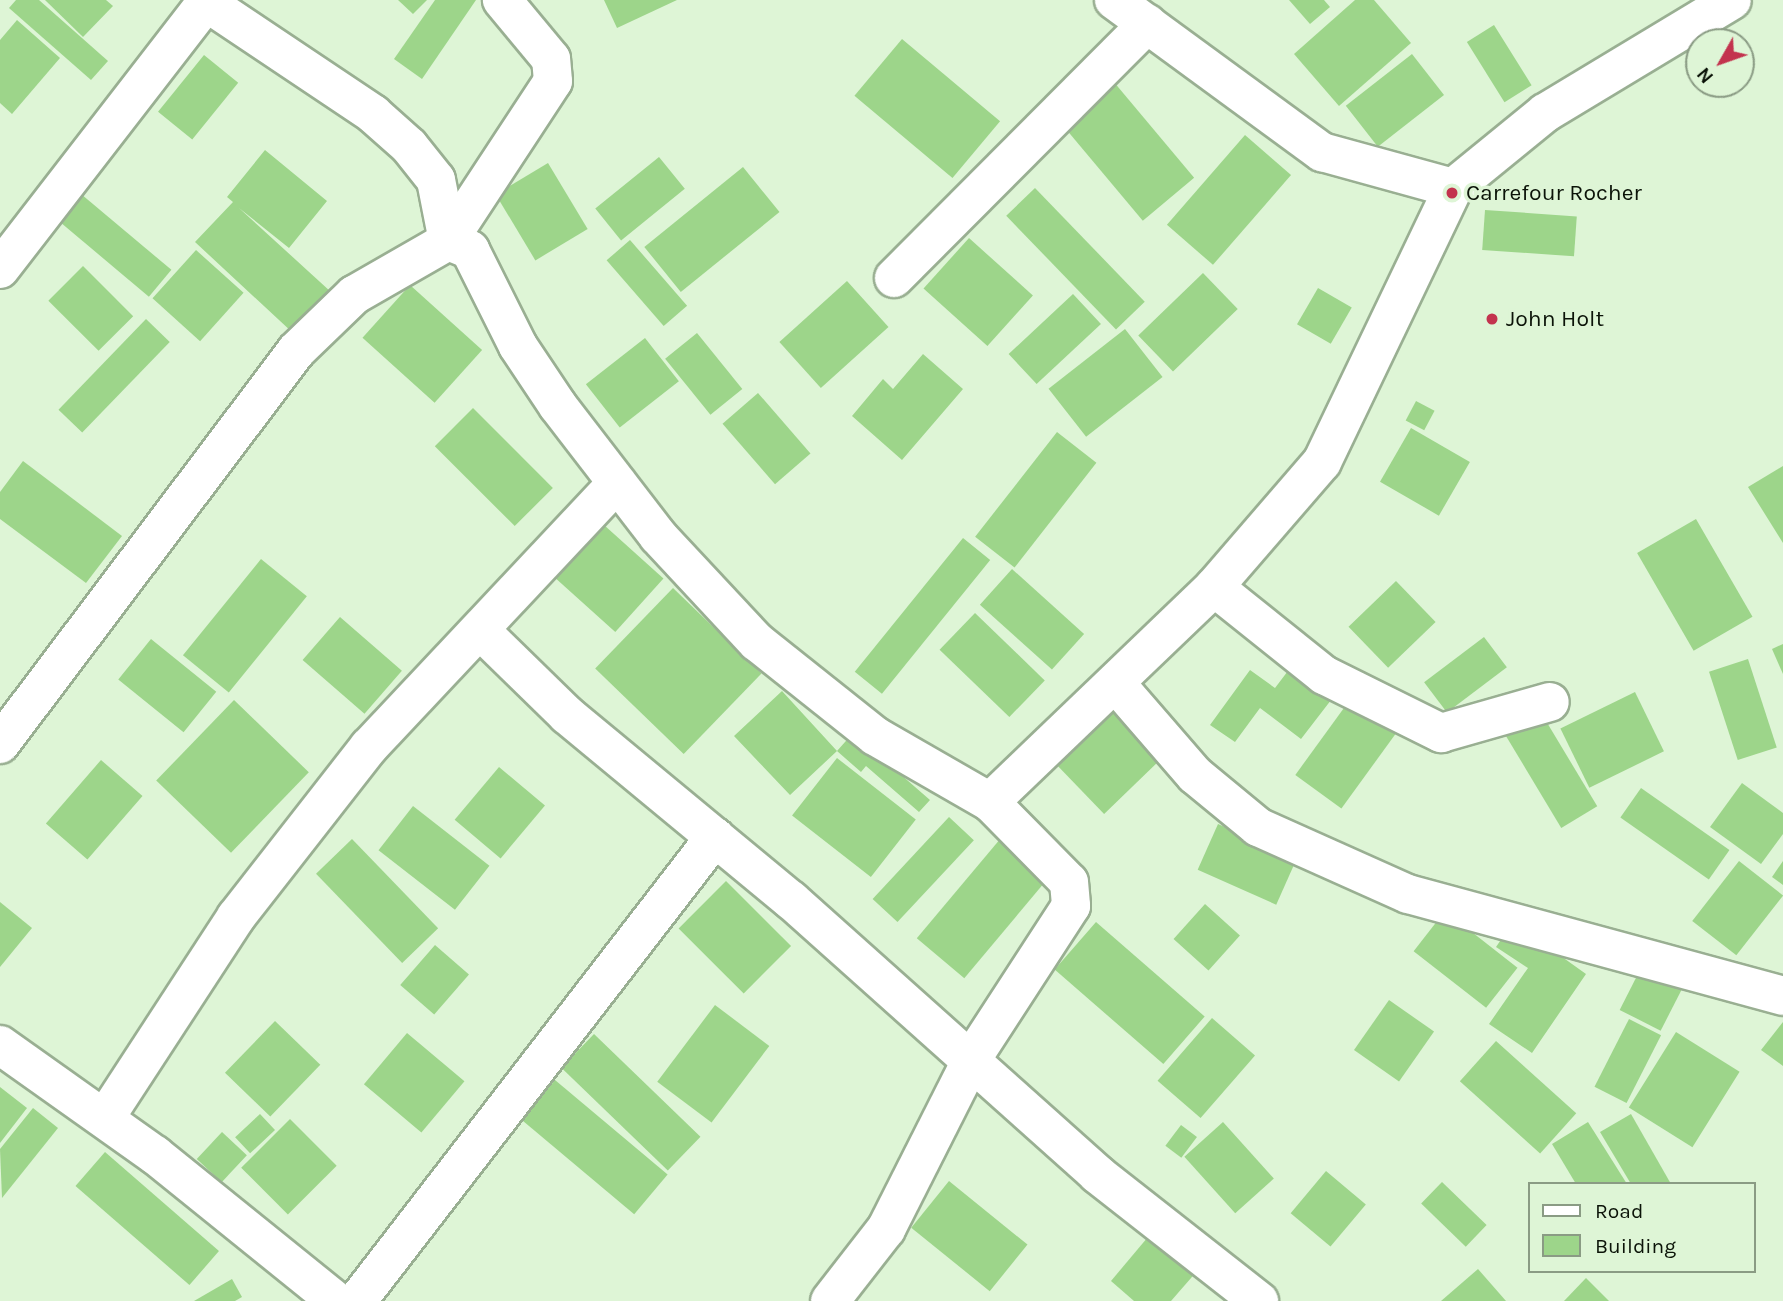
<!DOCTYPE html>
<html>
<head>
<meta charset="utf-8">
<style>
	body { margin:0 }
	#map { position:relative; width:1783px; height:1301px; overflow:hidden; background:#def5d6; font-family:Karla,sans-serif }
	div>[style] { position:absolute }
	.building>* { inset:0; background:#9dd58a; transform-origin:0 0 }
	.roads { filter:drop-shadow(2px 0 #99af92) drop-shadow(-2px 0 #99af92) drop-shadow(0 2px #99af92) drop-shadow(0 -2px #99af92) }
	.street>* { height:38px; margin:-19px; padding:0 19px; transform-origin:19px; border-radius:19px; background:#fff }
	.dots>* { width:19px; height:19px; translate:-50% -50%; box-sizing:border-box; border:4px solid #def5d6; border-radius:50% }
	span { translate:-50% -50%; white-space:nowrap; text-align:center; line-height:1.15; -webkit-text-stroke:7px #def5d6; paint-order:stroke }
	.poi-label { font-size:23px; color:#0b1308 }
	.left { translate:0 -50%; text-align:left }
	.legend { position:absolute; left:1528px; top:1182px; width:228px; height:91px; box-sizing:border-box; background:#def5d6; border:2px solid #8a9b84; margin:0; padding:9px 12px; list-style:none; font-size:21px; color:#0b1308 }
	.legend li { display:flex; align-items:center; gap:14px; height:35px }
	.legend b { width:35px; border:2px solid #8a9b84 }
	.north { position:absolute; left:1685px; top:28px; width:70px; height:70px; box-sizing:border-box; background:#def5d6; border:2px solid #8a9b84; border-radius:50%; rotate:230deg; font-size:19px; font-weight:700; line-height:28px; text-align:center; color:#0b1308 }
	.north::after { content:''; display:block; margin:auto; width:24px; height:32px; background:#c3334e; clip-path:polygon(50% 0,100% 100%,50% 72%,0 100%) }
</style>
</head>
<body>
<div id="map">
	<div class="building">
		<div style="clip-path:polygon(16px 0,39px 0,108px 61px,91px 80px,9px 8px)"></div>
		<div style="clip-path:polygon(45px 0,106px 0,113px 6px,83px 37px)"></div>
		<div style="clip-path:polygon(398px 0,427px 0,413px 14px)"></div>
		<div style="clip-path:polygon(435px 0,476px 0,422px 79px,394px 59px)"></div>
		<div style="clip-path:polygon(604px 0,677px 0,617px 28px)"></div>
		<div style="clip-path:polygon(1289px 0,1324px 0,1330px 7px,1310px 24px)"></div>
		<div style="clip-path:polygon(1355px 0,1374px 0,1411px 43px,1339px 106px,1294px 54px)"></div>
		<div style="clip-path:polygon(17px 20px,60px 58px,12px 114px,0 103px,0 40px)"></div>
		<div style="left:1494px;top:25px;width:71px;height:32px;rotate:58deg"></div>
		<div style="left:902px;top:39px;width:128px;height:74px;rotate:40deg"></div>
		<div style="left:1412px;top:54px;width:52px;height:84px;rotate:52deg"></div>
		<div style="left:204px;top:55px;width:44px;height:73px;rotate:39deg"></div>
		<div style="left:1108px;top:75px;width:134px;height:67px;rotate:50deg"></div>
		<div style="left:1245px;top:135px;width:61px;height:119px;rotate:41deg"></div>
		<div style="clip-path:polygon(265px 150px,327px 201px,289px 248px,239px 208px,331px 292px,293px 333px,195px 242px,233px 202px,227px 197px)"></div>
		<div style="left:659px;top:157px;width:41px;height:82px;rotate:51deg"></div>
		<div style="left:548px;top:163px;width:77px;height:61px;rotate:59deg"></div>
		<div style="left:743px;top:167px;width:58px;height:127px;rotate:51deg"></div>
		<div style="left:1035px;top:188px;width:158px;height:40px;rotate:46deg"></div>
		<div style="left:81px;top:194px;width:118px;height:35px;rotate:40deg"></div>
		<div style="left:1485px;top:210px;width:92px;height:40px;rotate:4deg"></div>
		<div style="left:969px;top:238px;width:86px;height:68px;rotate:42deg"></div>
		<div style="left:630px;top:240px;width:87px;height:31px;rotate:49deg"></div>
		<div style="left:196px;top:250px;width:64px;height:65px;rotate:42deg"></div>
		<div style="left:83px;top:266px;width:71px;height:49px;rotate:45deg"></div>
		<div style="left:1203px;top:273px;width:50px;height:90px;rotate:46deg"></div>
		<div style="left:847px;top:281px;width:62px;height:91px;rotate:48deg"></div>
		<div style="left:410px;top:285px;width:97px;height:71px;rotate:42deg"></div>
		<div style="left:1318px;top:288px;width:39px;height:42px;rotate:30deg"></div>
		<div style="left:1073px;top:294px;width:41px;height:88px;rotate:47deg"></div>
		<div style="left:146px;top:319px;width:33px;height:126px;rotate:44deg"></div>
		<div style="left:1125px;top:329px;width:61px;height:97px;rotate:52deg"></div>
		<div style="left:697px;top:333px;width:72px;height:41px;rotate:51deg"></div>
		<div style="left:645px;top:338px;width:55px;height:75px;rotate:52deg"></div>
		<div style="clip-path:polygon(923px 354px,963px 389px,902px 460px,852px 416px,883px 379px,893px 389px)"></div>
		<div style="left:758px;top:393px;width:80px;height:47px;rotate:49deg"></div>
		<div style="left:1416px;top:401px;width:21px;height:22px;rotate:28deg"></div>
		<div style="left:473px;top:408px;width:113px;height:54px;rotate:45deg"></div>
		<div style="left:1411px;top:428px;width:68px;height:62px;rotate:30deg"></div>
		<div style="left:1057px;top:432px;width:50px;height:133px;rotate:38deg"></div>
		<div style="clip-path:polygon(23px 461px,122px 536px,86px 583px,0 519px,0 492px)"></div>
		<div style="clip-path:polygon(1783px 466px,1783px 543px,1748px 487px)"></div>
		<div style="left:1696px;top:519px;width:113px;height:68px;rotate:60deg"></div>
		<div style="left:604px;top:525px;width:80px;height:72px;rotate:42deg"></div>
		<div style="left:963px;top:538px;width:35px;height:172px;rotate:39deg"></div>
		<div style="left:261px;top:559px;width:59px;height:124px;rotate:39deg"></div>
		<div style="left:1012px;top:569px;width:97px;height:48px;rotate:42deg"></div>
		<div style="left:1396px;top:581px;width:57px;height:66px;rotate:46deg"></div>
		<div style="left:673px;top:588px;width:123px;height:112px;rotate:44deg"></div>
		<div style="left:975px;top:613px;width:97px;height:51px;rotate:44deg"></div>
		<div style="left:340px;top:617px;width:82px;height:57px;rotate:41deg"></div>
		<div style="left:1484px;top:637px;width:38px;height:75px;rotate:53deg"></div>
		<div style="left:151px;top:639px;width:84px;height:52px;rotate:39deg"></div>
		<div style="clip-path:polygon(1783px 644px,1783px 674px,1772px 649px)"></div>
		<div style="clip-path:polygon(1297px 659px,1338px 691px,1301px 739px,1260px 708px,1235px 742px,1210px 725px,1250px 670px,1275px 688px)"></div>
		<div style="left:1748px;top:659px;width:93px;height:41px;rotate:72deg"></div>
		<div style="left:1357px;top:690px;width:57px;height:105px;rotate:36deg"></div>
		<div style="clip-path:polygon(782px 691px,837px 751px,853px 733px,930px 800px,919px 812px,866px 766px,861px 772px,837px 751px,790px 795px,734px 736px)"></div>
		<div style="left:1635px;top:692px;width:66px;height:83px;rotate:64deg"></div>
		<div style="left:234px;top:700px;width:104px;height:112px;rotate:44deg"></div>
		<div style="left:1111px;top:703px;width:75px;height:82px;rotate:46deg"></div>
		<div style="left:1537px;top:706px;width:117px;height:42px;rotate:59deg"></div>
		<div style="left:837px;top:758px;width:100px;height:73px;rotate:38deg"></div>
		<div style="left:101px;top:760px;width:55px;height:84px;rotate:41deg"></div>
		<div style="left:499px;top:767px;width:60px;height:69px;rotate:40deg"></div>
		<div style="clip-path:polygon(1742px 783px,1783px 813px,1783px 834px,1761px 864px,1710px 827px)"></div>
		<div style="left:1641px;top:788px;width:108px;height:36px;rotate:35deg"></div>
		<div style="left:413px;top:806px;width:97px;height:56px;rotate:38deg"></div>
		<div style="left:949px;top:817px;width:34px;height:112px;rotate:43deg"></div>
		<div style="left:1218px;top:824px;width:86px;height:50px;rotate:24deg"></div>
		<div style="left:1001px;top:838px;width:62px;height:131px;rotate:40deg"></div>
		<div style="left:352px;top:839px;width:124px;height:50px;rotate:46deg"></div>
		<div style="left:1739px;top:861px;width:56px;height:76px;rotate:38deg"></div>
		<div style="clip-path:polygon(1783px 861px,1783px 885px,1772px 877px)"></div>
		<div style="left:726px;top:881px;width:92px;height:67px;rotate:45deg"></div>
		<div style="clip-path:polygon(0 902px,32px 928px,0 967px)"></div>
		<div style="left:1205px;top:904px;width:47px;height:47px;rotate:42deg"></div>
		<div style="left:1445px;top:911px;width:92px;height:51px;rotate:38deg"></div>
		<div style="left:1096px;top:922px;width:144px;height:63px;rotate:41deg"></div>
		<div style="clip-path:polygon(1513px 922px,1586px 974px,1532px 1053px,1489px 1024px,1528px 968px,1496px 947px)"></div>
		<div style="left:435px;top:945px;width:45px;height:53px;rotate:41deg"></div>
		<div style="left:1641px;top:968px;width:46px;height:47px;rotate:27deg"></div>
		<div style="left:1389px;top:1000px;width:55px;height:61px;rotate:35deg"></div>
		<div style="left:715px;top:1005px;width:68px;height:96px;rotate:37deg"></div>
		<div style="left:1212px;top:1018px;width:57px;height:83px;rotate:41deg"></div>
		<div style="left:1629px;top:1019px;width:36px;height:76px;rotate:27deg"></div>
		<div style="left:275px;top:1021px;width:63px;height:72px;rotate:44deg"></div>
		<div style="clip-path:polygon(1783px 1022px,1783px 1066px,1761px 1050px)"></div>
		<div style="left:1676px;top:1032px;width:75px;height:89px;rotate:32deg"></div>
		<div style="left:407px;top:1033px;width:75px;height:67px;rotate:40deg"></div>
		<div style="left:594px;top:1034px;width:148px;height:47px;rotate:44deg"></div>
		<div style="left:1496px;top:1041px;width:108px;height:54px;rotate:42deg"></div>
		<div style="left:555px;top:1080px;width:147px;height:52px;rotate:40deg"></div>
		<div style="clip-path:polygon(0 1087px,27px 1108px,0 1143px)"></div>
		<div style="clip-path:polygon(33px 1108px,58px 1128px,2px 1198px,0 1149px)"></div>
		<div style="left:260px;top:1114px;width:22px;height:34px;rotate:47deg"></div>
		<div style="clip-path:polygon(1631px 1114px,1671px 1184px,1631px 1184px,1600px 1132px)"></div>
		<div style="left:290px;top:1119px;width:66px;height:69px;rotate:45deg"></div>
		<div style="left:1223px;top:1122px;width:76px;height:52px;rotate:48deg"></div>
		<div style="clip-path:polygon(1588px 1122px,1627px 1184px,1576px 1184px,1552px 1144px)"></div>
		<div style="left:1181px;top:1125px;width:20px;height:26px;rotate:37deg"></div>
		<div style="left:222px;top:1132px;width:34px;height:37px;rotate:43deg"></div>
		<div style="left:105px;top:1152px;width:151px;height:45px;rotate:41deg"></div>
		<div style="left:1326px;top:1171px;width:52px;height:55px;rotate:40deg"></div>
		<div style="left:949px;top:1181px;width:101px;height:60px;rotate:39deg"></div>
		<div style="left:1442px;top:1182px;width:62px;height:30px;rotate:44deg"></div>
		<div style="clip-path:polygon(1153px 1231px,1198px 1270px,1171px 1301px,1134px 1301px,1111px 1281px)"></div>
		<div style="clip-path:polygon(1478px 1269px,1506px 1301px,1441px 1301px)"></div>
		<div style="clip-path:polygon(1586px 1278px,1609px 1301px,1564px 1301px)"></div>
		<div style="clip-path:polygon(232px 1279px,242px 1297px,235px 1301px,194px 1301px)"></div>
	</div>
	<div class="roads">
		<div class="street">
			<div style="left:203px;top:0;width:205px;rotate:33.8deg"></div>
			<div style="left:373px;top:114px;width:48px;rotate:41.6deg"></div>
			<div style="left:409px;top:146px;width:43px;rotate:51.5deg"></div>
			<div style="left:436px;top:180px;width:62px;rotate:78.9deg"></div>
			<div style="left:448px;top:241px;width:24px;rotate:22deg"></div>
			<div style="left:470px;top:250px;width:107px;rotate:63.4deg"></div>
			<div style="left:518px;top:346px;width:72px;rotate:56.3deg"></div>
			<div style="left:558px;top:406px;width:164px;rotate:52.4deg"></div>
			<div style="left:658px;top:536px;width:145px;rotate:47deg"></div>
			<div style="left:757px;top:642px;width:151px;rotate:38.5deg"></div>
			<div style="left:875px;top:736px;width:133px;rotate:29.9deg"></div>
			<div style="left:990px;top:802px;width:112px;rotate:45.4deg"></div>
			<div style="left:1069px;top:882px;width:24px;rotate:85deg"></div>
			<div style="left:1071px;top:906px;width:180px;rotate:123deg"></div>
			<div style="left:973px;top:1057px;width:193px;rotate:116.8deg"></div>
			<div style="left:886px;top:1229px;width:91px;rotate:127.9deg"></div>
			<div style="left:1114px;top:0;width:258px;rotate:36.2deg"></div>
			<div style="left:1322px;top:152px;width:136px;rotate:15.4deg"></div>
			<div style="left:0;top:269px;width:337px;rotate:-52.3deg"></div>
			<div style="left:894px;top:278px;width:359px;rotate:-45.1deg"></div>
			<div style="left:1214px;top:587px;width:141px;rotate:38.7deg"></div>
			<div style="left:1324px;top:675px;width:131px;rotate:26.4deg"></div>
			<div style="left:1441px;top:733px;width:113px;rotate:-15.9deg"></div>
			<div style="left:480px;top:630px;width:122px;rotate:44.3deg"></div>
			<div style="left:567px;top:715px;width:291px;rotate:39.6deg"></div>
			<div style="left:791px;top:900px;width:411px;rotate:41.8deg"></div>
			<div style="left:1097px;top:1174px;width:206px;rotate:38.1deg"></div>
			<div style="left:1117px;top:685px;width:119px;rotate:49.1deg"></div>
			<div style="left:1195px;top:775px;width:82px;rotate:39.5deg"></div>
			<div style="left:1258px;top:827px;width:164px;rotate:24.1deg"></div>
			<div style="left:1408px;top:894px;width:389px;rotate:15.2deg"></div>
			<div style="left:0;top:744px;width:492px;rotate:-53deg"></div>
			<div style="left:296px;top:351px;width:81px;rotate:-44deg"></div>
			<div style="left:354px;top:295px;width:108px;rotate:-29.9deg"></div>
			<div style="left:448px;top:241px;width:191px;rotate:-56.7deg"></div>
			<div style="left:553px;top:81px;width:22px;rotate:-95deg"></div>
			<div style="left:551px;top:59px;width:77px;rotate:-129.7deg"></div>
			<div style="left:990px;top:802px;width:310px;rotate:-43.8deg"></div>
			<div style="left:1214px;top:587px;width:165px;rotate:-49.2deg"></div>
			<div style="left:1322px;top:462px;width:304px;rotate:-64.4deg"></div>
			<div style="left:1453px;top:188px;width:119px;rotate:-39.2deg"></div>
			<div style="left:1545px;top:113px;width:218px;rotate:-31.1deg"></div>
			<div style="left:0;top:1045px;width:190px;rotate:35.4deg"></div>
			<div style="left:155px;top:1155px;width:233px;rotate:38.9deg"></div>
			<div style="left:105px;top:1118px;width:240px;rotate:-56.9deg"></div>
			<div style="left:236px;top:917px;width:216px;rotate:-52deg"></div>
			<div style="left:369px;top:747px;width:362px;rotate:-46.8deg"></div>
			<div style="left:357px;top:1301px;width:586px;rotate:-52.35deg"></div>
		</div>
	</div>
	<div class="dots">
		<div style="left:1452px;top:193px;background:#c3334e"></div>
		<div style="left:1492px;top:319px;background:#c3334e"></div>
	</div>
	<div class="poi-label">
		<span class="left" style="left:1466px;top:193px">Carrefour Rocher</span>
		<span class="left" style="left:1506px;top:319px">John Holt</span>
	</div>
	<ul class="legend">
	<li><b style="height:9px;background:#fff"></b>Road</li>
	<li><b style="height:19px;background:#9dd58a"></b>Building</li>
	</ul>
	<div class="north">N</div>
</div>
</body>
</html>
